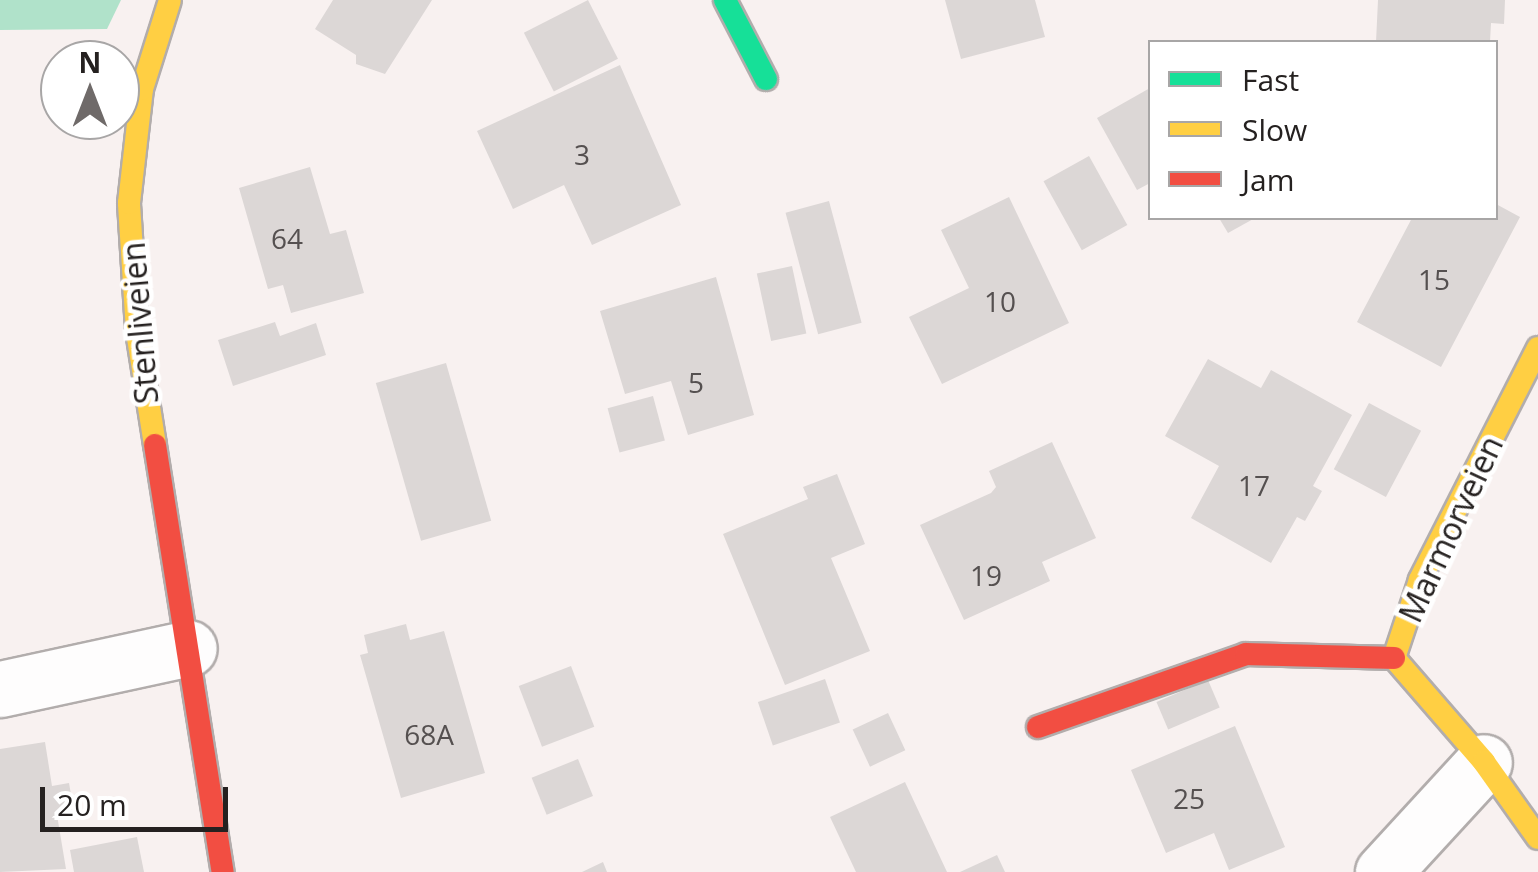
<!DOCTYPE html>
<html>
<head>
<meta charset="utf-8">
<style>
	body { margin:0 }
	#map { position:relative; width:1538px; height:872px; overflow:hidden; background:#f8f1f0; font-family:"Open Sans",sans-serif }
	div>[style] { position:absolute }
	.green>* { inset:0; background:#b0e2ca }
	.building>* { inset:0; background:#dcd7d6; transform-origin:0 0 }
	.roads { filter:drop-shadow(2px 0 #b2adac) drop-shadow(-2px 0 #b2adac) drop-shadow(0 2px #b2adac) drop-shadow(0 -2px #b2adac) }
	.street>* { height:55px; margin:-27.5px; padding:0 27.5px; transform-origin:27.5px; border-radius:27.5px; background:#fefdfd }
	.fast>* { height:22px; margin:-11px; padding:0 11px; transform-origin:11px; border-radius:11px; background:#16e098 }
	.slow>* { height:22px; margin:-11px; padding:0 11px; transform-origin:11px; border-radius:11px; background:#ffcf43 }
	.jam>* { height:22px; margin:-11px; padding:0 11px; transform-origin:11px; border-radius:11px; background:#f24e42 }
	span { translate:-50% -50%; white-space:nowrap; text-align:center; line-height:1.15; -webkit-text-stroke:9px #fff; paint-order:stroke }
	.number-label { font-size:28px; color:#555050 }
	.number-label span { -webkit-text-stroke-width:0 }
	.street-label { font-size:32px; color:#252120 }
	.legend { position:absolute; left:1148px; top:40px; width:350px; height:180px; box-sizing:border-box; background:#fff; border:2px solid #a8a6a6; margin:0; padding:12px 18px; list-style:none; font-size:30px; color:#252120 }
	.legend li { display:flex; align-items:center; gap:20px; height:50px }
	.legend b { width:50px; border:2px solid #a8a6a6 }
	.north { position:absolute; left:40px; top:40px; width:100px; height:100px; box-sizing:border-box; background:#fff; border:2px solid #a8a6a6; border-radius:50%; rotate:0deg; font-size:28px; font-weight:700; line-height:40px; text-align:center; color:#252120 }
	.north::after { content:''; display:block; margin:auto; width:35px; height:45px; background:#6f6a69; clip-path:polygon(50% 0,100% 100%,50% 72%,0 100%) }
	.scale { position:absolute; left:40px; top:787px; width:188px; height:45px; box-sizing:border-box; border:5px solid #252120; border-top:0; padding-left:12px; font-size:30px; line-height:35px; white-space:nowrap; color:#252120; -webkit-text-stroke:8px #fff; paint-order:stroke }
</style>
</head>
<body>
<div id="map">
	<div class="green">
		<div style="clip-path:polygon(0 0,121px 0,107px 29px,0 30px)"></div>
	</div>
	<div class="building">
		<div style="clip-path:polygon(333px 0,432px 0,385px 74px,356px 64px,356px 55px,315px 29px)"></div>
		<div style="left:588px;top:0;width:66px;height:72px;rotate:63deg"></div>
		<div style="clip-path:polygon(945px 0,1035px 0,1045px 37px,961px 59px)"></div>
		<div style="clip-path:polygon(1378px 0,1505px 0,1504px 24px,1491px 23px,1490px 42px,1376px 42px)"></div>
		<div style="clip-path:polygon(620px 65px,681px 205px,592px 245px,564px 185px,513px 209px,477px 131px)"></div>
		<div style="clip-path:polygon(1150px 88px,1150px 183px,1137px 190px,1097px 118px)"></div>
		<div style="left:1089px;top:156px;width:79px;height:52px;rotate:61deg"></div>
		<div style="clip-path:polygon(310px 167px,330px 234px,346px 230px,364px 293px,291px 313px,283px 285px,268px 289px,239px 188px)"></div>
		<div style="clip-path:polygon(1009px 197px,1069px 323px,942px 384px,909px 317px,969px 288px,941px 230px)"></div>
		<div style="left:829px;top:201px;width:126px;height:45px;rotate:75deg"></div>
		<div style="clip-path:polygon(1496px 204px,1520px 217px,1441px 367px,1357px 322px,1412px 218px,1496px 218px)"></div>
		<div style="clip-path:polygon(1219px 218px,1255px 218px,1228px 233px)"></div>
		<div style="left:792px;top:266px;width:69px;height:36px;rotate:78deg"></div>
		<div style="clip-path:polygon(716px 277px,754px 415px,688px 435px,671px 381px,625px 394px,600px 311px)"></div>
		<div style="clip-path:polygon(275px 322px,280px 336px,316px 323px,326px 355px,233px 386px,218px 340px)"></div>
		<div style="clip-path:polygon(1208px 359px,1261px 388px,1271px 370px,1352px 415px,1313px 486px,1322px 491px,1305px 521px,1297px 517px,1271px 563px,1191px 518px,1219px 466px,1165px 436px)"></div>
		<div style="left:446px;top:363px;width:164px;height:73px;rotate:74deg"></div>
		<div style="left:653px;top:396px;width:46px;height:47px;rotate:75deg"></div>
		<div style="left:1369px;top:403px;width:59px;height:75px;rotate:28deg"></div>
		<div style="clip-path:polygon(1052px 442px,1096px 538px,1042px 562px,1050px 581px,964px 620px,920px 525px,991px 493px,996px 487px,989px 471px)"></div>
		<div style="clip-path:polygon(837px 474px,865px 544px,831px 558px,870px 651px,785px 685px,723px 534px,808px 499px,803px 487px)"></div>
		<div style="clip-path:polygon(406px 624px,410px 640px,444px 631px,485px 773px,401px 798px,360px 655px,368px 653px,364px 635px)"></div>
		<div style="left:571px;top:666px;width:65px;height:56px;rotate:69deg"></div>
		<div style="left:825px;top:679px;width:46px;height:71px;rotate:71deg"></div>
		<div style="left:1208px;top:680px;width:30px;height:56px;rotate:67deg"></div>
		<div style="left:888px;top:713px;width:41px;height:39px;rotate:65deg"></div>
		<div style="clip-path:polygon(1235px 726px,1285px 847px,1229px 870px,1214px 833px,1166px 853px,1131px 770px)"></div>
		<div style="clip-path:polygon(45px 742px,52px 786px,69px 783px,74px 812px,57px 815px,66px 869px,0 872px,0 749px)"></div>
		<div style="left:578px;top:759px;width:40px;height:50px;rotate:68deg"></div>
		<div style="clip-path:polygon(905px 782px,947px 872px,856px 872px,830px 817px)"></div>
		<div style="clip-path:polygon(137px 837px,144px 872px,74px 872px,70px 850px)"></div>
		<div style="clip-path:polygon(997px 855px,1005px 872px,960px 872px)"></div>
		<div style="clip-path:polygon(603px 862px,607px 872px,582px 872px)"></div>
	</div>
	<div class="roads">
		<div class="street">
			<div style="left:0;top:689px;width:193px;rotate:-12.2deg"></div>
			<div style="left:1383px;top:872px;width:149px;rotate:-47.4deg"></div>
		</div>
		<div class="fast">
			<div style="left:725px;top:0;width:89px;rotate:62.6deg"></div>
		</div>
		<div class="slow">
			<div style="left:1538px;top:348px;width:260px;rotate:117deg"></div>
			<div style="left:1420px;top:580px;width:82px;rotate:108.4deg"></div>
			<div style="left:1394px;top:658px;width:138px;rotate:49.1deg"></div>
			<div style="left:1484px;top:762px;width:93px;rotate:54.6deg"></div>
			<div style="left:155px;top:445px;width:115px;rotate:-99deg"></div>
			<div style="left:137px;top:331px;width:128px;rotate:-93.6deg"></div>
			<div style="left:129px;top:203px;width:115px;rotate:-83.5deg"></div>
			<div style="left:142px;top:89px;width:93px;rotate:-72.5deg"></div>
		</div>
		<div class="jam">
			<div style="left:155px;top:445px;width:432px;rotate:81deg"></div>
			<div style="left:1038px;top:727px;width:220px;rotate:-19.3deg"></div>
			<div style="left:1246px;top:654px;width:148px;rotate:1.5deg"></div>
		</div>
	</div>
	<div class="number-label">
		<span style="left:582px;top:154px">3</span>
		<span style="left:287px;top:238px">64</span>
		<span style="left:1434px;top:279px">15</span>
		<span style="left:1000px;top:301px">10</span>
		<span style="left:696px;top:382px">5</span>
		<span style="left:1254px;top:485px">17</span>
		<span style="left:986px;top:575px">19</span>
		<span style="left:429px;top:734px">68A</span>
		<span style="left:1189px;top:798px">25</span>
	</div>
	<div class="street-label">
		<span style="left:140px;top:323px;rotate:-95deg">Stenliveien</span>
		<span style="left:1451px;top:529px;rotate:-65deg">Marmorveien</span>
	</div>
	<ul class="legend">
	<li><b style="height:12px;background:#16e098"></b>Fast</li>
	<li><b style="height:12px;background:#ffcf43"></b>Slow</li>
	<li><b style="height:12px;background:#f24e42"></b>Jam</li>
	</ul>
	<div class="north">N</div>
	<div class="scale">20 m</div>
</div>
</body>
</html>
